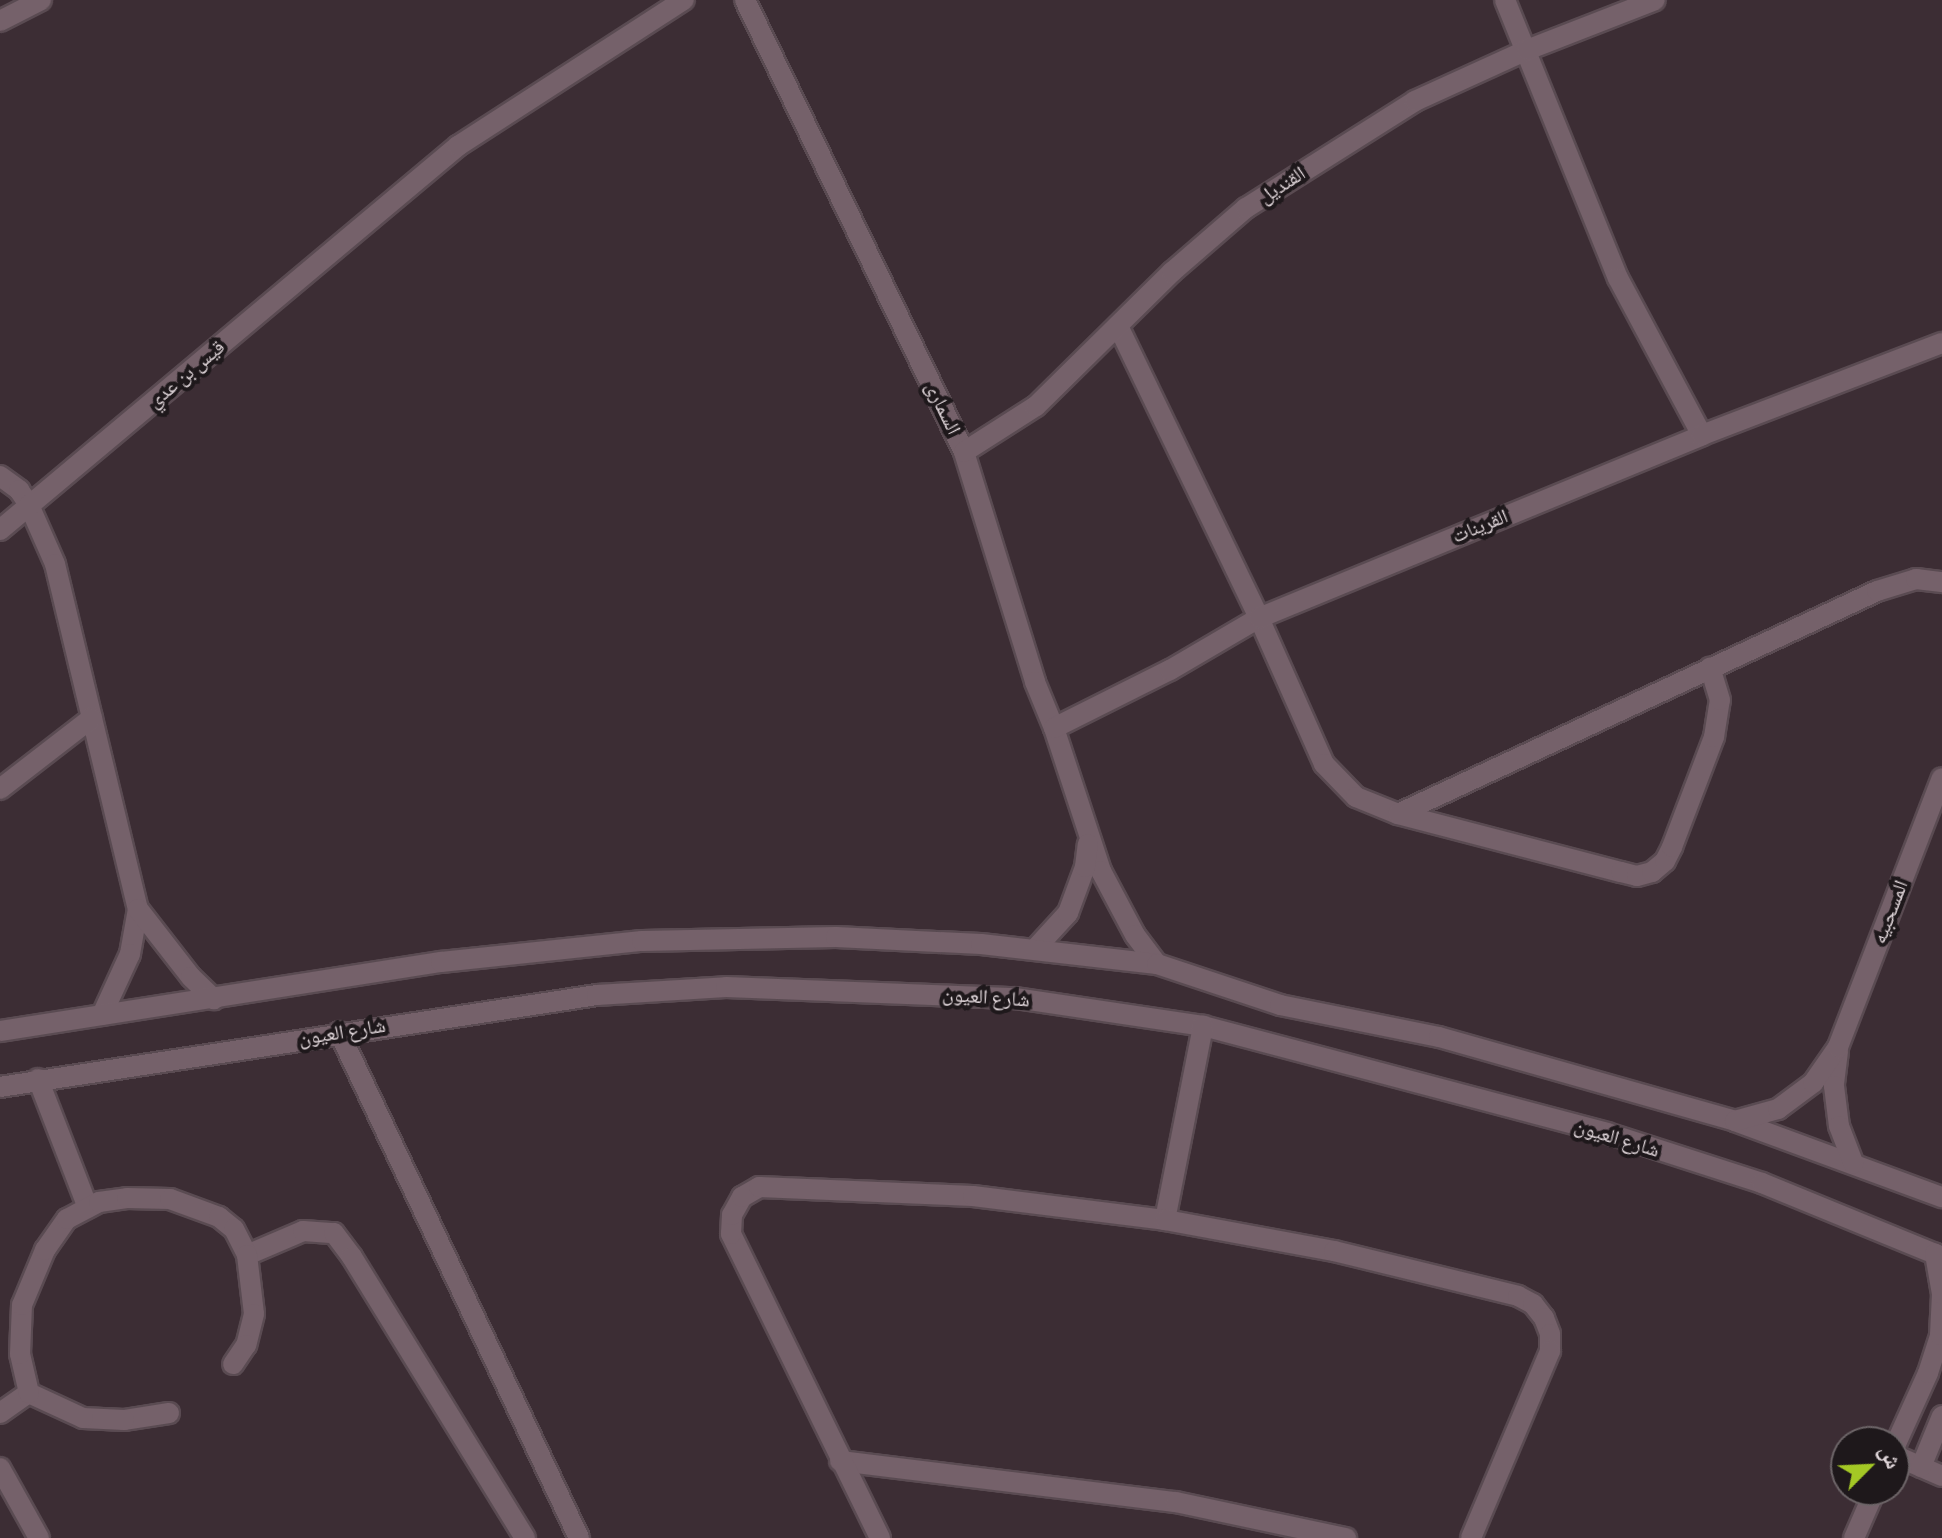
<!DOCTYPE html>
<html>
<head>
<meta charset="utf-8">
<style>
	body { margin:0 }
	#map { position:relative; width:1942px; height:1538px; overflow:hidden; background:#3c2d34; font-family:Bitter,"Noto Naskh Arabic",serif }
	div>[style] { position:absolute }
	.roads { filter:drop-shadow(2px 0 #5a4b52) drop-shadow(-2px 0 #5a4b52) drop-shadow(0 2px #5a4b52) drop-shadow(0 -2px #5a4b52) }
	.minor>* { height:20px; margin:-10px; padding:0 10px; transform-origin:10px; border-radius:10px; background:#75616a }
	span { translate:-50% -50%; white-space:nowrap; text-align:center; line-height:1.15; -webkit-text-stroke:8px #1e181b; paint-order:stroke }
	.street-label { font-size:20px; color:#e0d6da }
	.north { position:absolute; left:1830px; top:1426px; width:80px; height:80px; box-sizing:border-box; background:#1e181b; border:2px solid #6c6467; border-radius:50%; rotate:66deg; font-size:22px; font-weight:700; line-height:32px; text-align:center; color:#e0d6da }
	.north::after { content:''; display:block; margin:auto; width:28px; height:36px; background:#a4c825; clip-path:polygon(50% 0,100% 100%,50% 72%,0 100%) }
</style>
</head>
<body>
<div id="map">
	<div class="roads">
		<div class="minor">
			<div style="left:745px;top:0;width:502px;rotate:64.15deg"></div>
			<div style="left:964px;top:452px;width:241px;rotate:72.8deg"></div>
			<div style="left:1035px;top:682px;width:50px;rotate:67.6deg"></div>
			<div style="left:1054px;top:728px;width:151px;rotate:71.8deg"></div>
			<div style="left:1101px;top:871px;width:72px;rotate:62deg"></div>
			<div style="left:1135px;top:935px;width:36px;rotate:53deg"></div>
			<div style="left:1505px;top:0;width:300px;rotate:67.9deg"></div>
			<div style="left:1618px;top:278px;width:178px;rotate:61.9deg"></div>
			<div style="left:0;top:21px;width:46px;rotate:-27.1deg"></div>
			<div style="left:1119px;top:328px;width:322px;rotate:64.2deg"></div>
			<div style="left:1259px;top:618px;width:160px;rotate:66deg"></div>
			<div style="left:1324px;top:764px;width:46px;rotate:45.9deg"></div>
			<div style="left:1356px;top:797px;width:45px;rotate:22deg"></div>
			<div style="left:1398px;top:814px;width:230px;rotate:14.6deg"></div>
			<div style="left:1621px;top:872px;width:16px;rotate:14deg"></div>
			<div style="left:1637px;top:876px;width:16px;rotate:-15deg"></div>
			<div style="left:1652px;top:872px;width:17px;rotate:-40deg"></div>
			<div style="left:1665px;top:861px;width:16px;rotate:-63deg"></div>
			<div style="left:1672px;top:847px;width:118px;rotate:-69.1deg"></div>
			<div style="left:1714px;top:737px;width:37px;rotate:-81deg"></div>
			<div style="left:1720px;top:700px;width:34px;rotate:-107deg"></div>
			<div style="left:964px;top:452px;width:85px;rotate:-32.6deg"></div>
			<div style="left:1036px;top:406px;width:191px;rotate:-44.6deg"></div>
			<div style="left:1172px;top:272px;width:98px;rotate:-40.9deg"></div>
			<div style="left:1246px;top:208px;width:200px;rotate:-32.3deg"></div>
			<div style="left:1415px;top:101px;width:123px;rotate:-24.5deg"></div>
			<div style="left:1527px;top:50px;width:137px;rotate:-21.3deg"></div>
			<div style="left:0;top:476px;width:24px;rotate:36deg"></div>
			<div style="left:19px;top:490px;width:18px;rotate:56deg"></div>
			<div style="left:29px;top:505px;width:64px;rotate:66.2deg"></div>
			<div style="left:55px;top:564px;width:355px;rotate:76.5deg"></div>
			<div style="left:138px;top:909px;width:46px;rotate:100.1deg"></div>
			<div style="left:130px;top:954px;width:67px;rotate:114.7deg"></div>
			<div style="left:0;top:530px;width:598px;rotate:-39.98deg"></div>
			<div style="left:458px;top:146px;width:269px;rotate:-32.9deg"></div>
			<div style="left:1054px;top:728px;width:130px;rotate:-26.6deg"></div>
			<div style="left:1170px;top:670px;width:103px;rotate:-30.3deg"></div>
			<div style="left:1259px;top:618px;width:479px;rotate:-22.4deg"></div>
			<div style="left:1702px;top:435px;width:257px;rotate:-21deg"></div>
			<div style="left:0;top:789px;width:116px;rotate:-37.7deg"></div>
			<div style="left:1398px;top:814px;width:528px;rotate:-24.96deg"></div>
			<div style="left:1877px;top:591px;width:41px;rotate:-17.1deg"></div>
			<div style="left:1916px;top:579px;width:26px;rotate:7deg"></div>
			<div style="left:138px;top:909px;width:86px;rotate:52.1deg"></div>
			<div style="left:191px;top:977px;width:32px;rotate:44deg"></div>
			<div style="left:1035px;top:949px;width:49px;rotate:-47.5deg"></div>
			<div style="left:1068px;top:913px;width:49px;rotate:-69.7deg"></div>
			<div style="left:1085px;top:867px;width:23px;rotate:-83deg"></div>
			<div style="left:0;top:1031px;width:446px;rotate:-8.9deg"></div>
			<div style="left:441px;top:962px;width:202px;rotate:-6deg"></div>
			<div style="left:642px;top:941px;width:194px;rotate:-1.2deg"></div>
			<div style="left:836px;top:937px;width:145px;rotate:2.8deg"></div>
			<div style="left:981px;top:944px;width:177px;rotate:6.5deg"></div>
			<div style="left:1157px;top:964px;width:130px;rotate:18.4deg"></div>
			<div style="left:1280px;top:1005px;width:162px;rotate:11.4deg"></div>
			<div style="left:1439px;top:1037px;width:308px;rotate:15.8deg"></div>
			<div style="left:1735px;top:1121px;width:221px;rotate:20.2deg"></div>
			<div style="left:339px;top:1032px;width:560px;rotate:64.62deg"></div>
			<div style="left:1838px;top:1051px;width:35px;rotate:97deg"></div>
			<div style="left:1834px;top:1086px;width:40px;rotate:82.9deg"></div>
			<div style="left:1839px;top:1126px;width:40px;rotate:69deg"></div>
			<div style="left:38px;top:1079px;width:138px;rotate:68.8deg"></div>
			<div style="left:0;top:1087px;width:604px;rotate:-8.76deg"></div>
			<div style="left:597px;top:995px;width:129px;rotate:-3.5deg"></div>
			<div style="left:726px;top:987px;width:290px;rotate:2.2deg"></div>
			<div style="left:1016px;top:998px;width:189px;rotate:8.5deg"></div>
			<div style="left:1203px;top:1026px;width:418px;rotate:14.8deg"></div>
			<div style="left:1607px;top:1133px;width:163px;rotate:17.9deg"></div>
			<div style="left:1762px;top:1183px;width:195px;rotate:22.3deg"></div>
			<div style="left:1735px;top:1121px;width:45px;rotate:-15.6deg"></div>
			<div style="left:1778px;top:1109px;width:44px;rotate:-36.6deg"></div>
			<div style="left:1813px;top:1083px;width:44px;rotate:-55.2deg"></div>
			<div style="left:1838px;top:1047px;width:288px;rotate:-68.9deg"></div>
			<div style="left:1165px;top:1220px;width:198px;rotate:-78.9deg"></div>
			<div style="left:247px;top:1255px;width:61px;rotate:-23.2deg"></div>
			<div style="left:303px;top:1231px;width:31px;rotate:4deg"></div>
			<div style="left:334px;top:1233px;width:30px;rotate:53deg"></div>
			<div style="left:352px;top:1257px;width:330px;rotate:58.4deg"></div>
			<div style="left:0;top:1413px;width:35px;rotate:-35deg"></div>
			<div style="left:169px;top:1413px;width:46px;rotate:171.2deg"></div>
			<div style="left:124px;top:1420px;width:41px;rotate:-177.2deg"></div>
			<div style="left:83px;top:1418px;width:60px;rotate:-155.2deg"></div>
			<div style="left:29px;top:1393px;width:40px;rotate:-103deg"></div>
			<div style="left:20px;top:1354px;width:49px;rotate:-87.7deg"></div>
			<div style="left:22px;top:1305px;width:60px;rotate:-67.3deg"></div>
			<div style="left:45px;top:1250px;width:38px;rotate:-55deg"></div>
			<div style="left:67px;top:1219px;width:36px;rotate:-28deg"></div>
			<div style="left:99px;top:1202px;width:28px;rotate:-8deg"></div>
			<div style="left:127px;top:1198px;width:43px;rotate:1.3deg"></div>
			<div style="left:170px;top:1199px;width:52px;rotate:20.2deg"></div>
			<div style="left:219px;top:1217px;width:19px;rotate:39deg"></div>
			<div style="left:234px;top:1229px;width:29px;rotate:63deg"></div>
			<div style="left:247px;top:1255px;width:59px;rotate:83.2deg"></div>
			<div style="left:254px;top:1314px;width:32px;rotate:104deg"></div>
			<div style="left:246px;top:1345px;width:23px;rotate:124deg"></div>
			<div style="left:1894px;top:1448px;width:82px;rotate:-65.6deg"></div>
			<div style="left:1928px;top:1373px;width:40px;rotate:-72deg"></div>
			<div style="left:1940px;top:1335px;width:41px;rotate:-87.2deg"></div>
			<div style="left:1942px;top:1294px;width:41px;rotate:-99.9deg"></div>
			<div style="left:1894px;top:1455px;width:52px;rotate:23.6deg"></div>
			<div style="left:840px;top:1461px;width:338px;rotate:7deg"></div>
			<div style="left:1176px;top:1502px;width:174px;rotate:12deg"></div>
			<div style="left:1921px;top:1467px;width:55px;rotate:-67.6deg"></div>
			<div style="left:0;top:1468px;width:80px;rotate:60.9deg"></div>
			<div style="left:880px;top:1538px;width:339px;rotate:-116.1deg"></div>
			<div style="left:731px;top:1234px;width:19px;rotate:-87deg"></div>
			<div style="left:732px;top:1215px;width:21px;rotate:-61deg"></div>
			<div style="left:742px;top:1197px;width:20px;rotate:-30deg"></div>
			<div style="left:759px;top:1187px;width:214px;rotate:2.4deg"></div>
			<div style="left:973px;top:1196px;width:193px;rotate:7.1deg"></div>
			<div style="left:1165px;top:1220px;width:172px;rotate:10.4deg"></div>
			<div style="left:1334px;top:1251px;width:189px;rotate:13.7deg"></div>
			<div style="left:1518px;top:1296px;width:17px;rotate:28deg"></div>
			<div style="left:1533px;top:1304px;width:18px;rotate:52deg"></div>
			<div style="left:1544px;top:1318px;width:17px;rotate:69deg"></div>
			<div style="left:1550px;top:1334px;width:17px;rotate:90deg"></div>
			<div style="left:1550px;top:1351px;width:203px;rotate:112.9deg"></div>
			<div style="left:1854px;top:1538px;width:52px;rotate:-66.4deg"></div>
		</div>
	</div>
	<div class="street-label">
		<span style="left:1282px;top:185px;rotate:-33deg">القنديل</span>
		<span style="left:186px;top:374px;rotate:-40deg">قيس بن عدي</span>
		<span style="left:943px;top:408px;rotate:64deg">السمارى</span>
		<span style="left:1480px;top:526px;rotate:-22deg">القرينات</span>
		<span style="left:1890px;top:912px;rotate:-69deg">المسحبيه</span>
		<span style="left:986px;top:997px;rotate:4deg">شارع العيون</span>
		<span style="left:342px;top:1032px;rotate:-9deg">شارع العيون</span>
		<span style="left:1617px;top:1138px;rotate:17deg">شارع العيون</span>
	</div>
	<div class="north">ش</div>
</div>
</body>
</html>
